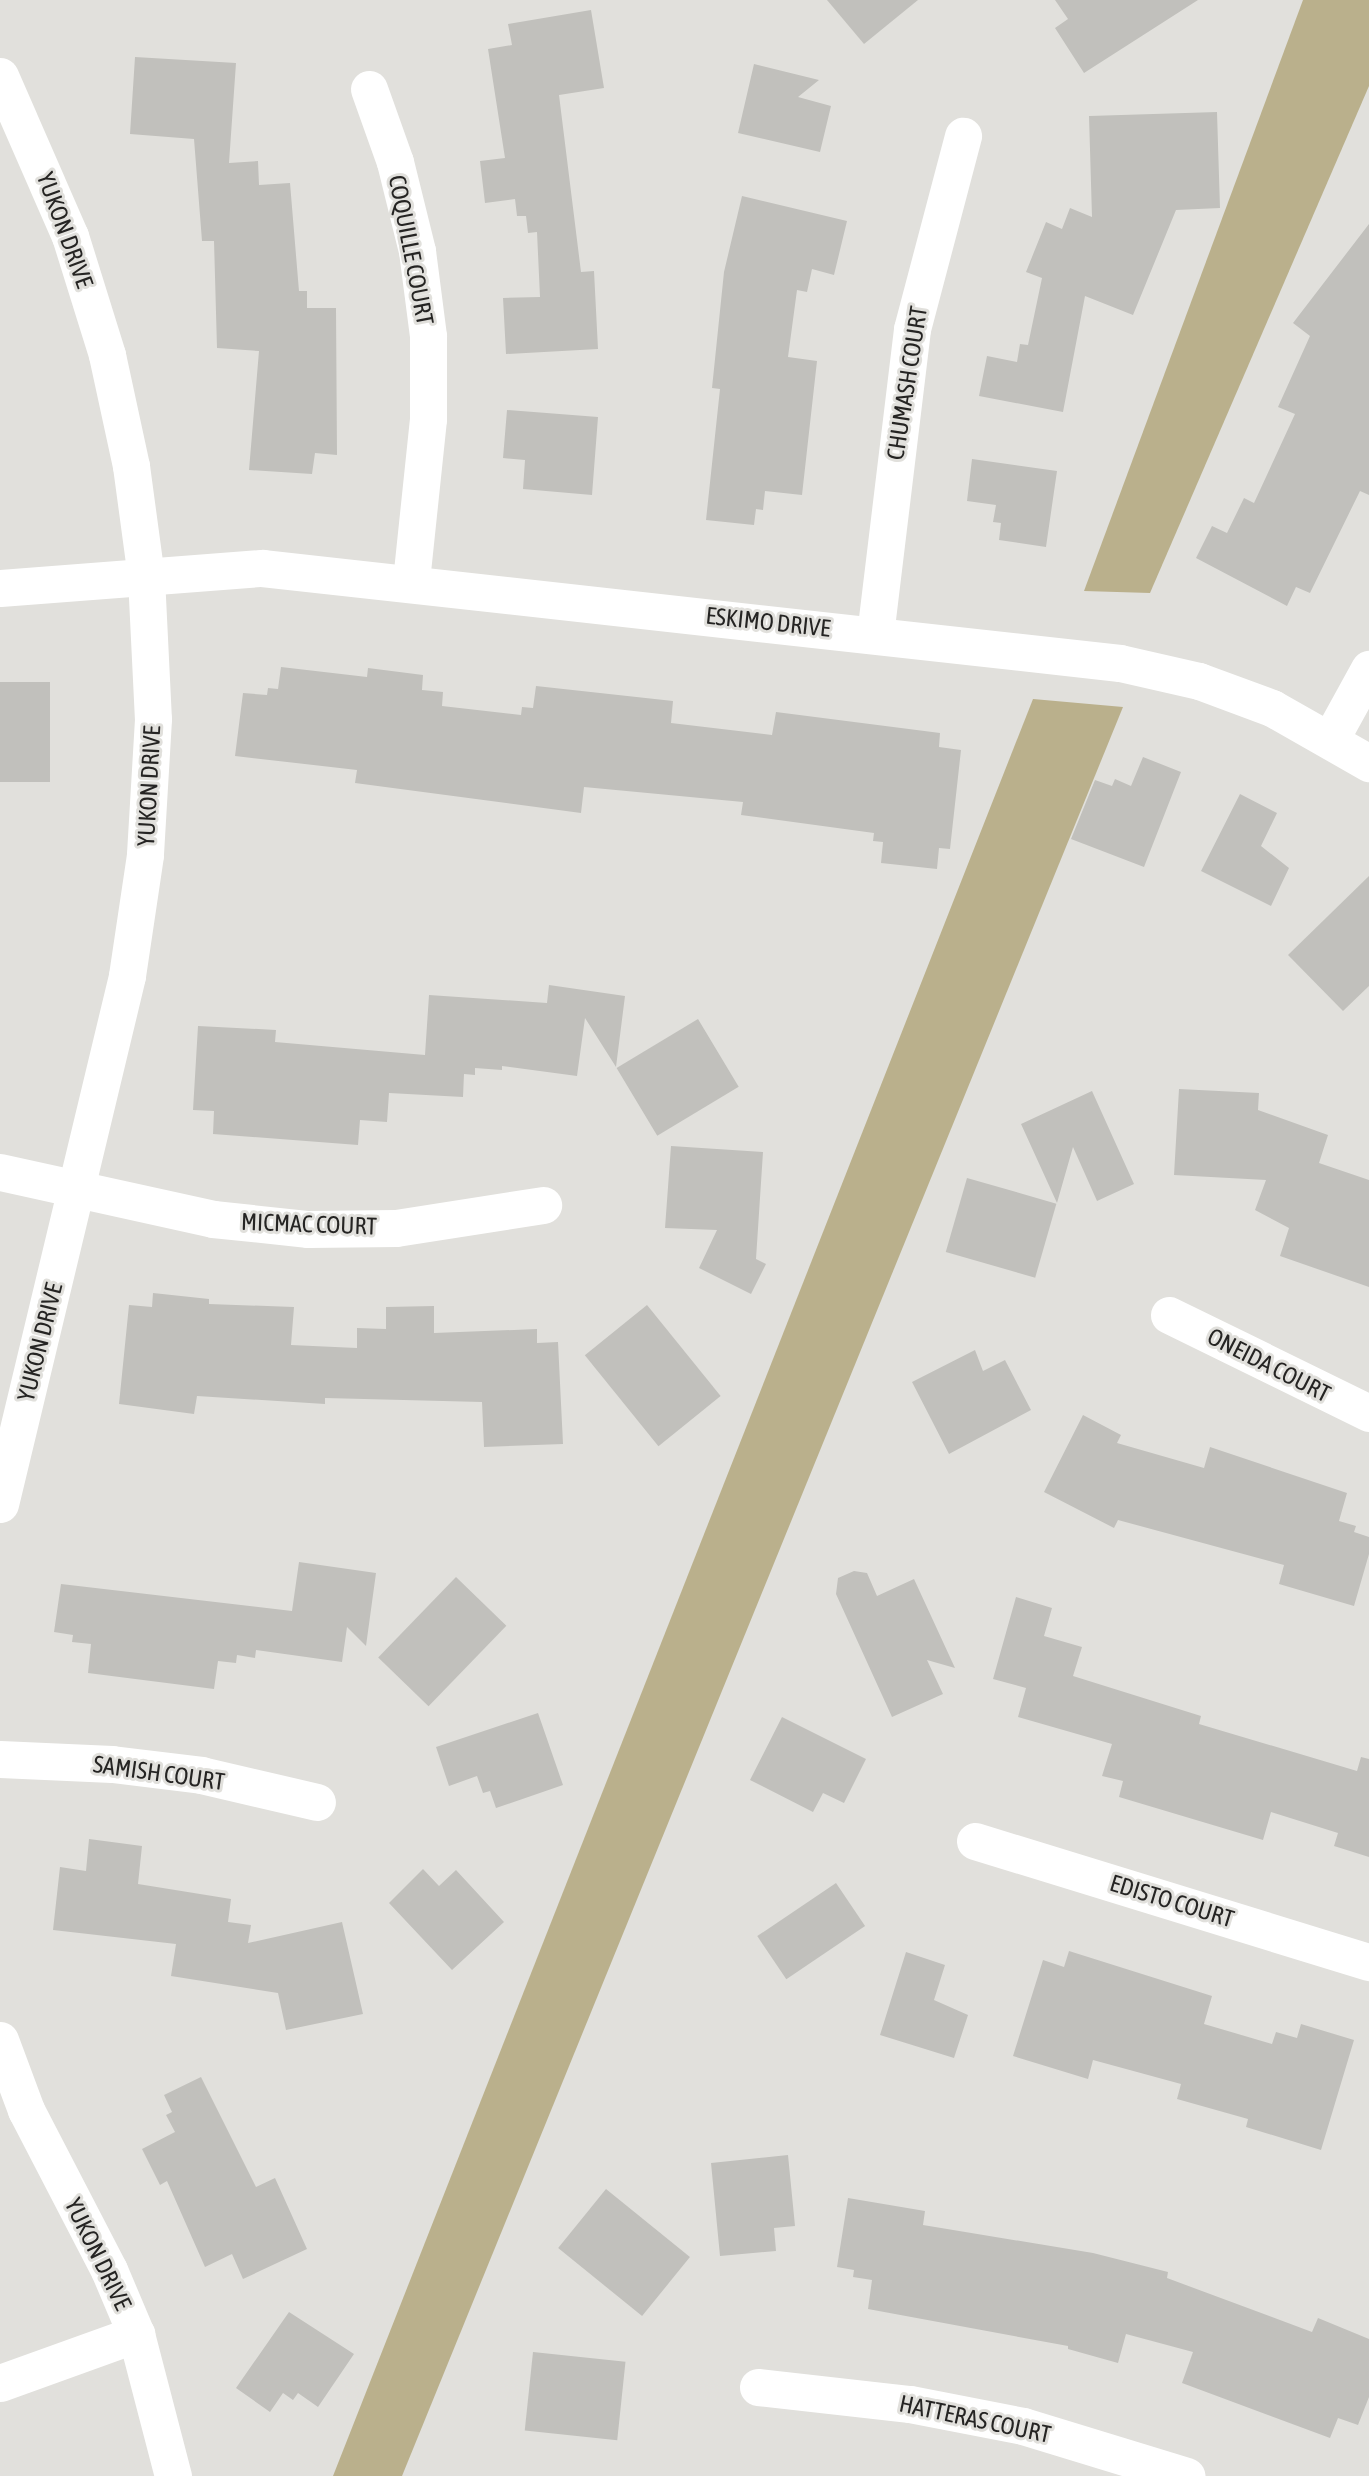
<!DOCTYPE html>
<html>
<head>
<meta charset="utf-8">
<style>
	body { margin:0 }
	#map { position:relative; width:1369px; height:2476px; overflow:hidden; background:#e1e0dc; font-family:"Asap Condensed",sans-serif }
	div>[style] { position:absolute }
	.green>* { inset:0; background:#bab08c }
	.building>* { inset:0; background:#c1c0bc; transform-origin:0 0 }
	.minor>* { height:37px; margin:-18.5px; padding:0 18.5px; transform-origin:18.5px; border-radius:18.5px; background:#fff }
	span { translate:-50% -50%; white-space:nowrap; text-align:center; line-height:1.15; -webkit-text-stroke:6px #e1e0dc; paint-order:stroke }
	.street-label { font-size:24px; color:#252423 }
</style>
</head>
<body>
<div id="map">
	<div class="green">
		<div style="clip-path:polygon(1303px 0,1369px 0,1369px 86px,1150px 593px,1084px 591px)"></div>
		<div style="clip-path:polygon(1033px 699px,1123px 707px,402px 2476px,333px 2476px)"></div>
	</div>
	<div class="building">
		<div style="clip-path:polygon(827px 0,918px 0,864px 44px)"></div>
		<div style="clip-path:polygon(1055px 0,1198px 0,1084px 73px,1055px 28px,1068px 19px)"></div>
		<div style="clip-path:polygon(591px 10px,604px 88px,559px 95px,581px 272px,594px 271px,598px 349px,506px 354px,503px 298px,540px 297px,537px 232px,528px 233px,526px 216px,517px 216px,515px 199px,485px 203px,480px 161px,505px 158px,488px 49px,512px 45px,508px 24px)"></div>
		<div style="clip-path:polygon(135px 57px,236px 63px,229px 163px,258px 161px,259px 185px,290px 183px,299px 291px,307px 291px,307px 308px,336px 308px,337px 455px,315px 453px,312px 474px,249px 470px,259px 351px,217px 348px,214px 241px,202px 241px,194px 139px,130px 134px)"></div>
		<div style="clip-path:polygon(754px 64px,819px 80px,798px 97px,831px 106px,820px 152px,738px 133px)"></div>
		<div style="clip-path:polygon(1217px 112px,1220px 208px,1176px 210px,1133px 315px,1085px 296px,1063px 412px,979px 396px,987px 356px,1017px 362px,1020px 344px,1028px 345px,1042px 278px,1026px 272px,1046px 222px,1062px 229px,1070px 208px,1092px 217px,1089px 116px)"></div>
		<div style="clip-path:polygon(742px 196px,847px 221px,834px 275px,812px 269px,807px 292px,797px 290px,788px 357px,817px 361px,802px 495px,765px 491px,763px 510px,756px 509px,754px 525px,706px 520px,720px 389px,712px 388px,724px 272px)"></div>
		<div style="clip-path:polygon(1369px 224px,1369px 495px,1360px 491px,1310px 593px,1296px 587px,1287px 606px,1196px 558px,1212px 526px,1227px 533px,1244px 498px,1254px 503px,1295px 414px,1278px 407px,1310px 336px,1293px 323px)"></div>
		<div style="clip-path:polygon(507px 410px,598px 417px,592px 495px,523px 489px,525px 460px,503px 458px)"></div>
		<div style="clip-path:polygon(972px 459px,1057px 471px,1046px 547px,999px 540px,1001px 523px,993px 522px,996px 505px,967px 501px)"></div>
		<div style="clip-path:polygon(281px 667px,367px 677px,368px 668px,423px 675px,422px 690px,443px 692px,442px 706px,521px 715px,522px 707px,533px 708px,536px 686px,673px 701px,671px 723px,772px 735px,776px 712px,940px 733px,939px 747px,961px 750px,950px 849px,939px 848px,937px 869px,881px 863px,883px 842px,873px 841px,874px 833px,741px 815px,743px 802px,584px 787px,581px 813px,355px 783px,357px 770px,235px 756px,243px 693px,267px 695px,268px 688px,278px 689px)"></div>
		<div style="left:0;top:682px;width:50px;height:100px"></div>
		<div style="clip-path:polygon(1143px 757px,1181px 772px,1144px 867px,1071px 839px,1095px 780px,1112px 786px,1115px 779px,1131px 786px)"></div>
		<div style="clip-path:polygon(1240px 794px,1277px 813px,1261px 846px,1289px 868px,1271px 906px,1201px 871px)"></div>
		<div style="clip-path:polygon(1369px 876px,1369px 986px,1343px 1011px,1288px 955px)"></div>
		<div style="clip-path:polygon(549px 985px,625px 996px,616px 1067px,585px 1018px,577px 1076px,502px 1066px,502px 1070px,475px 1068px,475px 1075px,464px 1074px,463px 1097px,389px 1093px,387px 1122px,360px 1120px,358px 1145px,213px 1134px,214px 1111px,193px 1110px,198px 1026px,276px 1030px,275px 1042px,425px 1055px,429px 995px,547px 1003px)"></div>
		<div style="left:698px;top:1019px;width:79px;height:95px;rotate:59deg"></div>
		<div style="clip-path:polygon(1179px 1089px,1259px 1093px,1258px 1110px,1328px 1135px,1319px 1163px,1369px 1180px,1369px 1287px,1280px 1256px,1289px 1228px,1255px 1210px,1266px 1180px,1174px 1175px)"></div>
		<div style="clip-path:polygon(1092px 1091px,1134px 1184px,1097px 1201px,1073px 1147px,1057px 1203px,1021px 1124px)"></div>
		<div style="clip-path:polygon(671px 1146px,763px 1152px,756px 1259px,766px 1264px,751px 1294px,699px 1268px,717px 1230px,665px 1228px)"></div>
		<div style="left:967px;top:1178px;width:93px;height:77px;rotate:16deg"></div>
		<div style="clip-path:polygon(153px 1293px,209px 1299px,209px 1304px,294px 1307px,291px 1345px,357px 1348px,357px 1328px,386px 1329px,386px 1307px,434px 1306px,434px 1333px,537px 1329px,537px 1343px,558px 1342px,563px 1444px,484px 1447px,482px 1402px,325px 1398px,325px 1404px,197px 1396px,194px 1414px,119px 1404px,129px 1305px,152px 1307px)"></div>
		<div style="left:647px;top:1305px;width:117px;height:80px;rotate:51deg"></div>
		<div style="clip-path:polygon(975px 1350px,983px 1371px,1005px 1360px,1031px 1410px,949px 1454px,912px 1382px)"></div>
		<div style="clip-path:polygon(1083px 1415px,1121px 1435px,1117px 1443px,1204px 1468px,1210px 1447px,1347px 1493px,1339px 1521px,1356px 1526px,1354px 1532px,1369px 1537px,1369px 1554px,1354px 1606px,1279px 1584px,1284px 1565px,1118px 1520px,1114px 1528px,1044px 1492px)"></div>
		<div style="clip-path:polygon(299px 1562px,376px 1573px,366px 1646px,347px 1627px,342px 1662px,256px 1650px,255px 1658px,237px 1655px,236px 1663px,218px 1661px,214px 1689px,88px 1673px,91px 1644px,72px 1642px,73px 1635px,54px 1632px,61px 1584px,292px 1611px)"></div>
		<div style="clip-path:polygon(854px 1571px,867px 1573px,877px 1596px,914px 1579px,955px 1668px,927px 1660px,943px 1694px,892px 1717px,836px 1594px,838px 1578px)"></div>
		<div style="left:456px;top:1577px;width:70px;height:112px;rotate:44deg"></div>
		<div style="clip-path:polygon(1016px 1597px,1052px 1608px,1044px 1636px,1082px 1647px,1073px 1676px,1201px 1716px,1199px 1724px,1357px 1771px,1361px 1757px,1369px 1759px,1369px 1857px,1334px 1846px,1338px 1833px,1271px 1812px,1263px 1840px,1119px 1797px,1123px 1781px,1102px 1776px,1112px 1744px,1018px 1717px,1026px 1688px,993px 1679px)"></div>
		<div style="clip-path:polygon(538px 1713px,563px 1785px,496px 1808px,490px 1791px,483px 1793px,477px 1776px,449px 1786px,436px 1747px)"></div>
		<div style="clip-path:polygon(782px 1717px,866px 1759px,844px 1803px,823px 1793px,813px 1812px,750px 1780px)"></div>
		<div style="clip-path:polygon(89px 1839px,142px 1846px,138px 1884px,231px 1899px,228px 1922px,251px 1925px,248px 1943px,342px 1922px,363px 2014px,286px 2030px,278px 1993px,171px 1976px,176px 1944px,53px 1930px,60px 1867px,86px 1871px)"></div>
		<div style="clip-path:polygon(423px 1869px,439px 1886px,456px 1870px,504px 1922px,452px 1970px,389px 1903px)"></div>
		<div style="left:836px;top:1883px;width:52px;height:95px;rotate:56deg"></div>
		<div style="clip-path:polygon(1069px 1951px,1212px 1996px,1204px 2024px,1272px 2044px,1276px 2032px,1297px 2038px,1301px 2024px,1354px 2040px,1321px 2150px,1246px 2127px,1248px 2119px,1177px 2099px,1181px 2084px,1093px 2060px,1088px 2079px,1013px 2056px,1043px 1960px,1064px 1967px)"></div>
		<div style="clip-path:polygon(906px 1952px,945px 1965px,934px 2000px,968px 2015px,954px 2058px,880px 2035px)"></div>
		<div style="clip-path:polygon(201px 2077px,256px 2187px,275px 2178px,307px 2249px,243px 2279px,232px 2254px,205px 2267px,167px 2181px,160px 2185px,142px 2149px,175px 2132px,166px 2115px,172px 2112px,164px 2095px)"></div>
		<div style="clip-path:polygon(788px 2155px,795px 2226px,774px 2228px,776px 2251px,720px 2256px,711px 2163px)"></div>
		<div style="left:606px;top:2189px;width:108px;height:76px;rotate:39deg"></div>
		<div style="clip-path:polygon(848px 2198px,925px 2211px,923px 2225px,1093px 2253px,1168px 2272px,1167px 2278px,1312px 2332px,1318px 2318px,1369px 2339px,1369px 2397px,1358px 2425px,1338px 2418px,1330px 2438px,1182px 2383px,1193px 2352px,1126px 2334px,1118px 2363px,1068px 2349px,1068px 2346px,868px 2309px,872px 2280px,853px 2277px,854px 2270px,837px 2267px)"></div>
		<div style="clip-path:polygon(289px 2312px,354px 2354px,318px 2407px,298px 2393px,293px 2400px,283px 2393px,270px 2412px,236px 2388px)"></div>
		<div style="left:533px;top:2352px;width:93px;height:79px;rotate:6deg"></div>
	</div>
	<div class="minor">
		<div style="left:0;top:76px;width:175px;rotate:66.4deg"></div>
		<div style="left:70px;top:236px;width:125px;rotate:72.7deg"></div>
		<div style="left:107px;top:355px;width:114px;rotate:77.8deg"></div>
		<div style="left:131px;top:466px;width:112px;rotate:82.3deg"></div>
		<div style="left:146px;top:577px;width:142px;rotate:87.2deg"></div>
		<div style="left:153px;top:719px;width:136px;rotate:93.4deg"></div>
		<div style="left:145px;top:855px;width:122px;rotate:98.5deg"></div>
		<div style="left:127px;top:976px;width:543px;rotate:103.52deg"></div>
		<div style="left:369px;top:89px;width:77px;rotate:70.4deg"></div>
		<div style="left:395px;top:162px;width:92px;rotate:76.1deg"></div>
		<div style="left:417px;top:251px;width:86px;rotate:82.6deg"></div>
		<div style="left:428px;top:336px;width:83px;rotate:90deg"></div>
		<div style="left:428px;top:419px;width:164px;rotate:96deg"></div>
		<div style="left:0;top:588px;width:263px;rotate:-4.4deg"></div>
		<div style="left:262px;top:568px;width:863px;rotate:6.32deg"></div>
		<div style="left:1120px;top:663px;width:81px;rotate:12.8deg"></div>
		<div style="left:1199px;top:681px;width:78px;rotate:20.3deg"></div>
		<div style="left:1272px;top:708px;width:112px;rotate:29.6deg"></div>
		<div style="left:875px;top:635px;width:308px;rotate:-83.1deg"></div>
		<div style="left:912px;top:329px;width:200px;rotate:-75.2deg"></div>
		<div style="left:1331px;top:738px;width:79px;rotate:-61.2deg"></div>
		<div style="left:0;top:1172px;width:218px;rotate:12.4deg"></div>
		<div style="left:213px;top:1219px;width:96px;rotate:6deg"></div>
		<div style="left:308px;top:1229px;width:88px;rotate:-0.7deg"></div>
		<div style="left:396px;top:1228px;width:149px;rotate:-8.9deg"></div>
		<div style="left:1169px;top:1315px;width:223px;rotate:26.1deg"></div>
		<div style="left:0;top:1759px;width:112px;rotate:2.6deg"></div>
		<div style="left:112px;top:1764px;width:90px;rotate:7deg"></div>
		<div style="left:201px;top:1775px;width:119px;rotate:13.1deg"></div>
		<div style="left:975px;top:1841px;width:412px;rotate:17.1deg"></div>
		<div style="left:0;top:2040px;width:75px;rotate:69.6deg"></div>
		<div style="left:26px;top:2110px;width:180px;rotate:62.6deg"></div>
		<div style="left:109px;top:2270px;width:69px;rotate:67.1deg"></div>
		<div style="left:136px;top:2334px;width:147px;rotate:75.4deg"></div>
		<div style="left:0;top:2383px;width:145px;rotate:-19.8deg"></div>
		<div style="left:758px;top:2387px;width:153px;rotate:6.4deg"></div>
		<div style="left:910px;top:2404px;width:115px;rotate:11deg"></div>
		<div style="left:1023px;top:2426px;width:171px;rotate:17deg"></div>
	</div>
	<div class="street-label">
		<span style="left:65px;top:230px;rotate:70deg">YUKON DRIVE</span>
		<span style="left:411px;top:250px;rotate:79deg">COQUILLE COURT</span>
		<span style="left:907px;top:383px;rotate:-81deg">CHUMASH COURT</span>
		<span style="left:768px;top:622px;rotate:6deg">ESKIMO DRIVE</span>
		<span style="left:149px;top:786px;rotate:-87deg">YUKON DRIVE</span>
		<span style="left:309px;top:1224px;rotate:2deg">MICMAC COURT</span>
		<span style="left:40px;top:1342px;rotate:-76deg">YUKON DRIVE</span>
		<span style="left:1269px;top:1365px;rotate:27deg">ONEIDA COURT</span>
		<span style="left:159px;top:1773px;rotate:8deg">SAMISH COURT</span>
		<span style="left:1172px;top:1901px;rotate:17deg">EDISTO COURT</span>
		<span style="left:98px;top:2254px;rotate:64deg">YUKON DRIVE</span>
		<span style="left:975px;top:2419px;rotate:12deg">HATTERAS COURT</span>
	</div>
</div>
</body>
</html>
